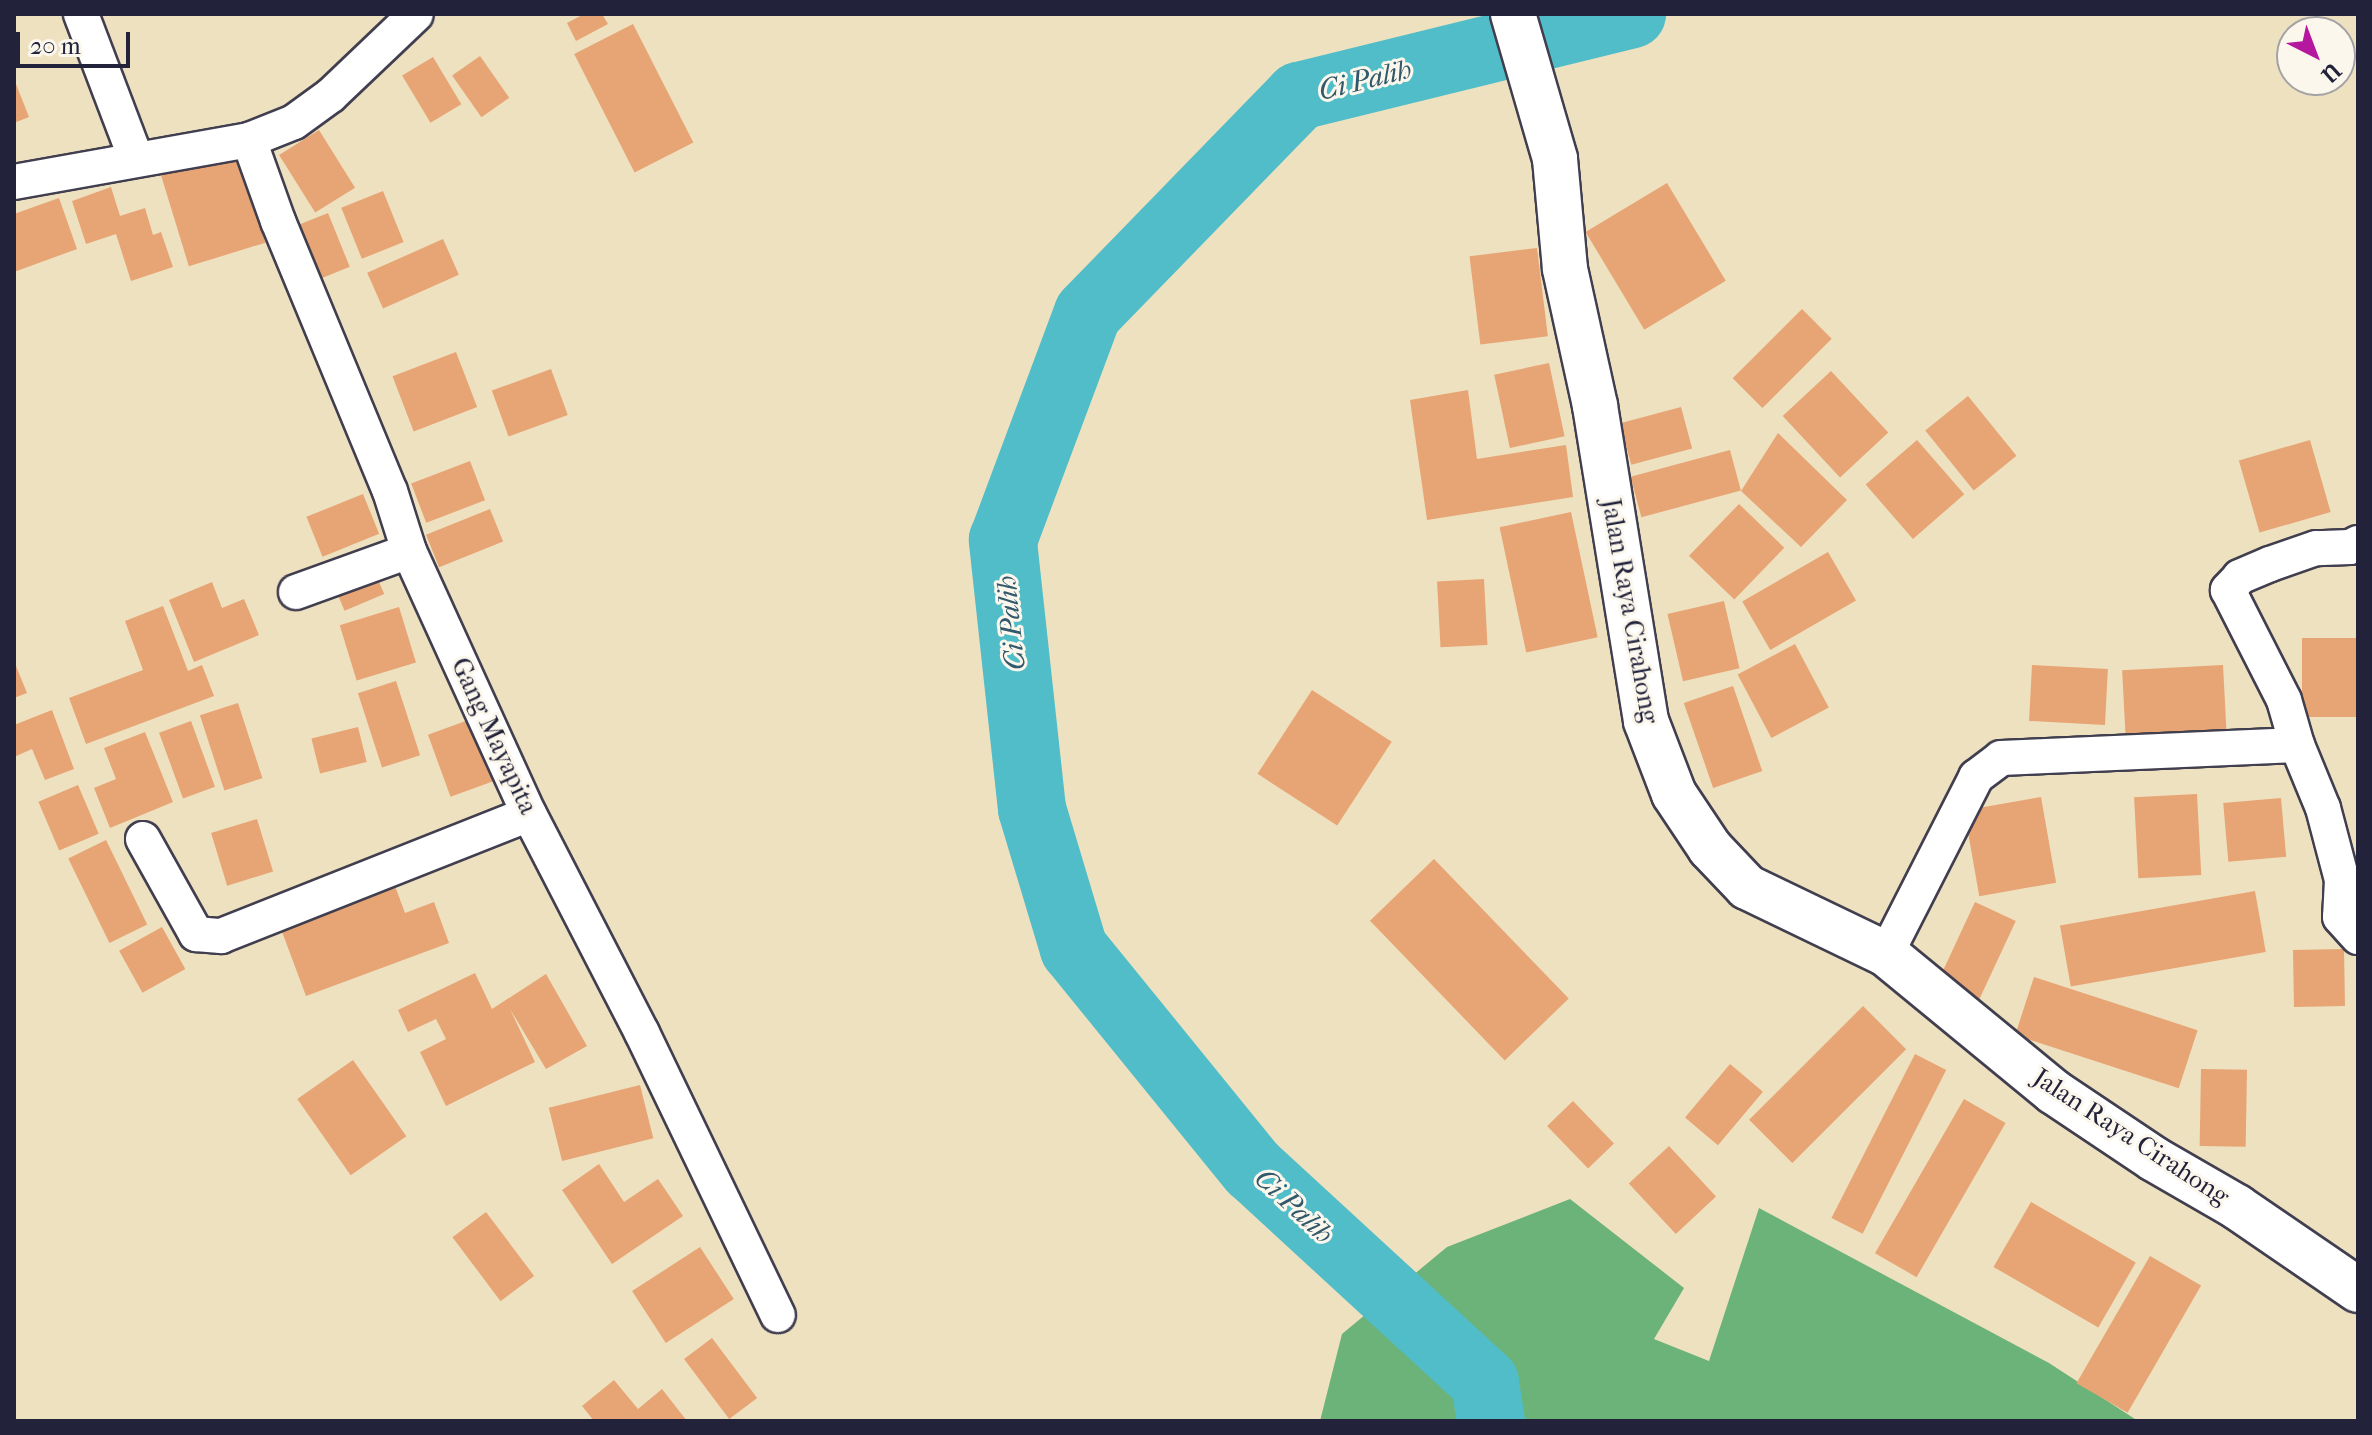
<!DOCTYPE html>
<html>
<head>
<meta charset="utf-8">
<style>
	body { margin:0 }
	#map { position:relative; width:2372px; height:1435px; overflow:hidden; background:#eee1c0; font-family:"IM FELL French Canon",serif }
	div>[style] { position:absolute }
	.forest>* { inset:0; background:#6cb379 }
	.river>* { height:68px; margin:-34px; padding:0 34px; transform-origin:34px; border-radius:34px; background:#50bdc8 }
	.building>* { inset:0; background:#e7a474; transform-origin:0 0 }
	.roads { filter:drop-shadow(2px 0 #413f4f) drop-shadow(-2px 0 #413f4f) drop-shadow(0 2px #413f4f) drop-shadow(0 -2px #413f4f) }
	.minor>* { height:34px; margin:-17px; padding:0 17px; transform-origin:17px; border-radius:17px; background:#fff }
	.tertiary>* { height:44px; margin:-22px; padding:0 22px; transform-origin:22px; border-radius:22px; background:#fff }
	span { translate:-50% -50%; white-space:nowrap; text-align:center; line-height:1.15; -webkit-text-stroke:6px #fbf7ec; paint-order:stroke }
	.street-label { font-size:26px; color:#22223b }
	.water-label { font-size:28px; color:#32586c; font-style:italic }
	.frame { position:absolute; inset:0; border:16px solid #22223b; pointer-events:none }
	.north { position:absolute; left:2276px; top:16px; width:80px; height:80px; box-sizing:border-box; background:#fbf7ec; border:2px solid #a4a2a5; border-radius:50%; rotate:138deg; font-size:22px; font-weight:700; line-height:32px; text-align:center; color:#22223b }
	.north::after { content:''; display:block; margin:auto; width:28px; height:36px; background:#b5179e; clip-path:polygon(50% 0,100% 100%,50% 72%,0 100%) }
	.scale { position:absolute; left:16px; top:32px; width:114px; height:36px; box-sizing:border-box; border:4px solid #22223b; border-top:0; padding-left:10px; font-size:24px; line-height:28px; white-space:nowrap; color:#22223b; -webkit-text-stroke:6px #fbf7ec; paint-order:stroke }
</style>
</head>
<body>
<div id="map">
	<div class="forest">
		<div style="clip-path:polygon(1570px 1199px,1684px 1288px,1654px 1339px,1709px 1361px,1759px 1208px,2049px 1363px,2138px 1421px,1320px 1421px,1342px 1334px,1447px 1247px)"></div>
	</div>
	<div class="river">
		<div style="left:1491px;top:1421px;width:39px;rotate:-99deg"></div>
		<div style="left:1485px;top:1382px;width:315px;rotate:-137.4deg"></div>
		<div style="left:1253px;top:1169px;width:284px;rotate:-129.1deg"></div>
		<div style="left:1074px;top:949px;width:146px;rotate:-106.7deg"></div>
		<div style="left:1032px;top:809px;width:271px;rotate:-96.2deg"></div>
		<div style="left:1003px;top:540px;width:242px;rotate:-69.5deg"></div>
		<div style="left:1088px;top:313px;width:303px;rotate:-45.8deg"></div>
		<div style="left:1299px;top:96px;width:343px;rotate:-13.8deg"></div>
	</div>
	<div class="building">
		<div style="clip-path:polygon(584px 14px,602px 14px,608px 24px,576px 41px,567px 23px)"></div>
		<div style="left:633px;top:24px;width:133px;height:66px;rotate:63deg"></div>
		<div style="left:480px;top:56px;width:51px;height:34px;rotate:55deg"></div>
		<div style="left:433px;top:57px;width:55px;height:36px;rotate:59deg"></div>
		<div style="clip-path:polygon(14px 79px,29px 117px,14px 123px)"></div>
		<div style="left:319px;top:130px;width:68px;height:47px;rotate:58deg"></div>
		<div style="left:237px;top:150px;width:97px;height:80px;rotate:73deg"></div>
		<div style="left:1667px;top:183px;width:114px;height:95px;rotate:59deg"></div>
		<div style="clip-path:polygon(111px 187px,120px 216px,145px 208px,153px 235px,161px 232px,173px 267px,131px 281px,116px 234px,86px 244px,72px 201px)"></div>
		<div style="left:383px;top:191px;width:55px;height:45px;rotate:68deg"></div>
		<div style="clip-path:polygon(59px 198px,77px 249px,14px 272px,14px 214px)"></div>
		<div style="left:328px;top:213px;width:58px;height:41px;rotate:68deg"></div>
		<div style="left:443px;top:239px;width:39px;height:83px;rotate:66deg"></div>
		<div style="left:1537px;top:248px;width:89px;height:68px;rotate:83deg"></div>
		<div style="left:1802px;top:309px;width:42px;height:98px;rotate:45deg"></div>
		<div style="left:456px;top:352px;width:59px;height:68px;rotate:69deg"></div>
		<div style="left:1549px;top:363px;width:75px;height:56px;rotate:78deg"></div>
		<div style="left:551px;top:369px;width:49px;height:63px;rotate:70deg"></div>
		<div style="left:1831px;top:371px;width:84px;height:66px;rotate:47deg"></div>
		<div style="clip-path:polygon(1468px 390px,1477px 459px,1566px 445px,1573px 497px,1427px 520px,1410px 400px)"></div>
		<div style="left:1968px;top:396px;width:77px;height:55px;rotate:51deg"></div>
		<div style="left:1681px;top:407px;width:43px;height:63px;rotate:75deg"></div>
		<div style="clip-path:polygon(1778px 433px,1847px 500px,1801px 547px,1741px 491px)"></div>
		<div style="left:1917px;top:440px;width:72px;height:68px;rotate:49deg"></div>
		<div style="left:2310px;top:440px;width:75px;height:74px;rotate:74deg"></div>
		<div style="left:1730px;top:450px;width:42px;height:103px;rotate:75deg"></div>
		<div style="left:470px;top:461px;width:42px;height:63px;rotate:69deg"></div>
		<div style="left:363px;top:494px;width:43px;height:61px;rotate:68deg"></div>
		<div style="left:1739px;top:504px;width:63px;height:72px;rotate:44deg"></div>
		<div style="left:490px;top:509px;width:35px;height:69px;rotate:68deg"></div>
		<div style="left:1571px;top:512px;width:128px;height:73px;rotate:78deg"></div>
		<div style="left:1828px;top:552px;width:56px;height:99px;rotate:60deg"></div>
		<div style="left:374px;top:570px;width:26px;height:43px;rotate:67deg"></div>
		<div style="left:1484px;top:579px;width:66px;height:47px;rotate:87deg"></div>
		<div style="clip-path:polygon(212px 582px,222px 608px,244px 599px,259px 635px,194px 662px,169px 600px)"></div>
		<div style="left:1724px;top:601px;width:69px;height:58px;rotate:77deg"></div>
		<div style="clip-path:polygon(163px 606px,188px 671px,202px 665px,214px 696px,86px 744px,69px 698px,143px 670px,125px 621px)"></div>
		<div style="left:399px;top:607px;width:58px;height:62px;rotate:73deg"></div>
		<div style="left:2358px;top:638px;width:79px;height:56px;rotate:90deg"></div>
		<div style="left:1795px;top:644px;width:72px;height:65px;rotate:62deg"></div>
		<div style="clip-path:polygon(14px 661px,27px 693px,14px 698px)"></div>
		<div style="left:2032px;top:665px;width:76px;height:56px;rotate:3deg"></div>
		<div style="left:2223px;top:665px;width:67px;height:101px;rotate:87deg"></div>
		<div style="left:396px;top:681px;width:78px;height:40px;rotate:72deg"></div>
		<div style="left:1733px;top:686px;width:90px;height:52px;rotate:71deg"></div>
		<div style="left:1312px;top:690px;width:95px;height:100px;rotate:33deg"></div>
		<div style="left:238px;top:703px;width:79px;height:40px;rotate:72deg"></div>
		<div style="clip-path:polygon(52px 710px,74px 769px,45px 780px,32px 749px,14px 757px,14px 725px)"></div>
		<div style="left:474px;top:718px;width:66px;height:49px;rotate:70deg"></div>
		<div style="left:191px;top:721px;width:70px;height:34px;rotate:70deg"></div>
		<div style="left:358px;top:727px;width:36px;height:48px;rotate:76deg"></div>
		<div style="clip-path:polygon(145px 732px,173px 802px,110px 828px,94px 788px,116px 779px,104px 748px)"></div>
		<div style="left:78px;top:785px;width:53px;height:43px;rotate:67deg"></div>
		<div style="left:2197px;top:794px;width:81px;height:63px;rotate:87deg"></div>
		<div style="left:2041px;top:797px;width:87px;height:78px;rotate:80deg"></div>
		<div style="left:2281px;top:798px;width:59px;height:58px;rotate:85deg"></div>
		<div style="left:257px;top:819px;width:55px;height:48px;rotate:73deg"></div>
		<div style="left:106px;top:840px;width:94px;height:42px;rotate:64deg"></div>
		<div style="left:1434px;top:859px;width:194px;height:89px;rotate:46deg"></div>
		<div style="clip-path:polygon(395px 886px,405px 913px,434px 902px,449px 943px,306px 996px,281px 929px)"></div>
		<div style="left:2255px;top:891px;width:62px;height:198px;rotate:80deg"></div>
		<div style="left:1975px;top:902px;width:45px;height:91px;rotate:25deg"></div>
		<div style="left:162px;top:927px;width:48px;height:49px;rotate:61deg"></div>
		<div style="left:2344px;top:949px;width:57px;height:51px;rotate:89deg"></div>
		<div style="clip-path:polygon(475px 973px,492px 1009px,546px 974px,587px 1046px,546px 1069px,510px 1009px,535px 1062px,446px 1106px,420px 1052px,446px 1039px,436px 1019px,408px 1032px,398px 1010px)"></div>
		<div style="left:2034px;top:977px;width:172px;height:61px;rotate:18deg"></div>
		<div style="left:1863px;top:1006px;width:61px;height:161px;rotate:45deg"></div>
		<div style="left:1915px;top:1054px;width:35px;height:184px;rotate:27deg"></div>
		<div style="left:353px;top:1060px;width:93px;height:68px;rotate:55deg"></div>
		<div style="left:1730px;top:1064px;width:43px;height:70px;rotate:40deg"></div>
		<div style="left:2201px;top:1069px;width:46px;height:77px;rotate:1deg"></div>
		<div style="left:640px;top:1085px;width:55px;height:94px;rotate:76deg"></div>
		<div style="left:1964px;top:1099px;width:48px;height:178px;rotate:30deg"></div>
		<div style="left:1573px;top:1101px;width:59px;height:36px;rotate:46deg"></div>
		<div style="left:1669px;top:1146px;width:69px;height:55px;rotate:47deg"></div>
		<div style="clip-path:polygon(599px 1164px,624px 1202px,658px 1179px,683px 1216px,612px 1264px,562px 1190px)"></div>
		<div style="left:2031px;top:1202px;width:121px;height:75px;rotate:30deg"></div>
		<div style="left:486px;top:1212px;width:80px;height:42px;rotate:53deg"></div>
		<div style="left:700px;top:1247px;width:62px;height:81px;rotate:57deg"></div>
		<div style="left:2150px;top:1256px;width:59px;height:147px;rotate:30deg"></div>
		<div style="left:712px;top:1338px;width:75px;height:35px;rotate:53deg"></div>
		<div style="clip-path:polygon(614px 1380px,638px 1409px,662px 1389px,687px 1421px,594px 1421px,582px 1406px)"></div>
	</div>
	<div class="roads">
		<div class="minor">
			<div style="left:81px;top:14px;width:155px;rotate:69.2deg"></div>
			<div style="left:249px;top:140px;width:86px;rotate:70.3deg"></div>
			<div style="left:278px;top:221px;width:292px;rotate:67.5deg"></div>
			<div style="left:390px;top:491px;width:63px;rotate:72.4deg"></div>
			<div style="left:409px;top:551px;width:289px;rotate:65.5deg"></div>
			<div style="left:529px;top:814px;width:246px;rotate:62.7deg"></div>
			<div style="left:642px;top:1033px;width:313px;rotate:64.3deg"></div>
			<div style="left:14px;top:182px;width:239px;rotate:-10.1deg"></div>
			<div style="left:249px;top:140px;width:48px;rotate:-21.8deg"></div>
			<div style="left:294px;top:122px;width:46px;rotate:-36.1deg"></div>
			<div style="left:331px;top:95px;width:117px;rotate:-43.6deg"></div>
			<div style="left:2358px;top:543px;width:9px;rotate:153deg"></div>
			<div style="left:2350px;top:547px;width:34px;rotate:178deg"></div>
			<div style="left:2316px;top:548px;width:49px;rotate:160.8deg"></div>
			<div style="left:2270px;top:564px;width:33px;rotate:157deg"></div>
			<div style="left:2240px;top:577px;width:18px;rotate:133deg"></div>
			<div style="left:2228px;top:590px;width:123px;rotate:63deg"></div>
			<div style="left:2284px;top:700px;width:47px;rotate:73.9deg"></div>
			<div style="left:2297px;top:745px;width:68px;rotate:67.6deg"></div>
			<div style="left:2323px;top:808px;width:74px;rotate:75.2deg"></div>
			<div style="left:2342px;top:880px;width:37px;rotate:93deg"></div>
			<div style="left:2340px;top:917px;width:27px;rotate:48deg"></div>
			<div style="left:296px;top:592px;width:120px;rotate:-19.9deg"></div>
			<div style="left:143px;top:839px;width:109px;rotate:60.8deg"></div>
			<div style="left:196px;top:934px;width:25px;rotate:5deg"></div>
			<div style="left:221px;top:936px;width:331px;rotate:-21.6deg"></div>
			<div style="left:1886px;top:954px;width:199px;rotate:-63deg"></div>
			<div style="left:1976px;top:777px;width:31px;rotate:-37deg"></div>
			<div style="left:2001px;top:758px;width:296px;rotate:-2.5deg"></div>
		</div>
		<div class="tertiary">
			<div style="left:1513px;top:14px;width:151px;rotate:73.8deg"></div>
			<div style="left:1555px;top:159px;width:110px;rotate:84.8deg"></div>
			<div style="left:1565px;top:269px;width:140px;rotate:77.6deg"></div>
			<div style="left:1595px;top:406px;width:319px;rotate:80.8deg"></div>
			<div style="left:1646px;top:721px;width:78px;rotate:69deg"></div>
			<div style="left:1674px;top:794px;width:65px;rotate:56.3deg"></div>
			<div style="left:1710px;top:848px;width:54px;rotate:46.5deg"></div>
			<div style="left:1747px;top:887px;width:154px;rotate:25.7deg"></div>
			<div style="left:1886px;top:954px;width:217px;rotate:39.4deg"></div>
			<div style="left:2054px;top:1092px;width:120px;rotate:33.8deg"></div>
			<div style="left:2154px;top:1159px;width:96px;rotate:30deg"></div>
			<div style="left:2237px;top:1207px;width:147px;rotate:34.4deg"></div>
		</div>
	</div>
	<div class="street-label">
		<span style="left:1630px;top:611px;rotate:80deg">Jalan Raya Cirahong</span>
		<span style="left:494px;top:736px;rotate:65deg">Gang Mayapita</span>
		<span style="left:2131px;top:1137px;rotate:33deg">Jalan Raya Cirahong</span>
	</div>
	<div class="water-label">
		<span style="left:1365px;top:80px;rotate:-14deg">Ci Palih</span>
		<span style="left:1011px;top:623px;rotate:-96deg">Ci Palih</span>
		<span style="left:1294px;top:1206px;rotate:43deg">Ci Palih</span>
	</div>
	<div class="frame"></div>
	<div class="north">U</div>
	<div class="scale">20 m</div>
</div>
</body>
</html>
